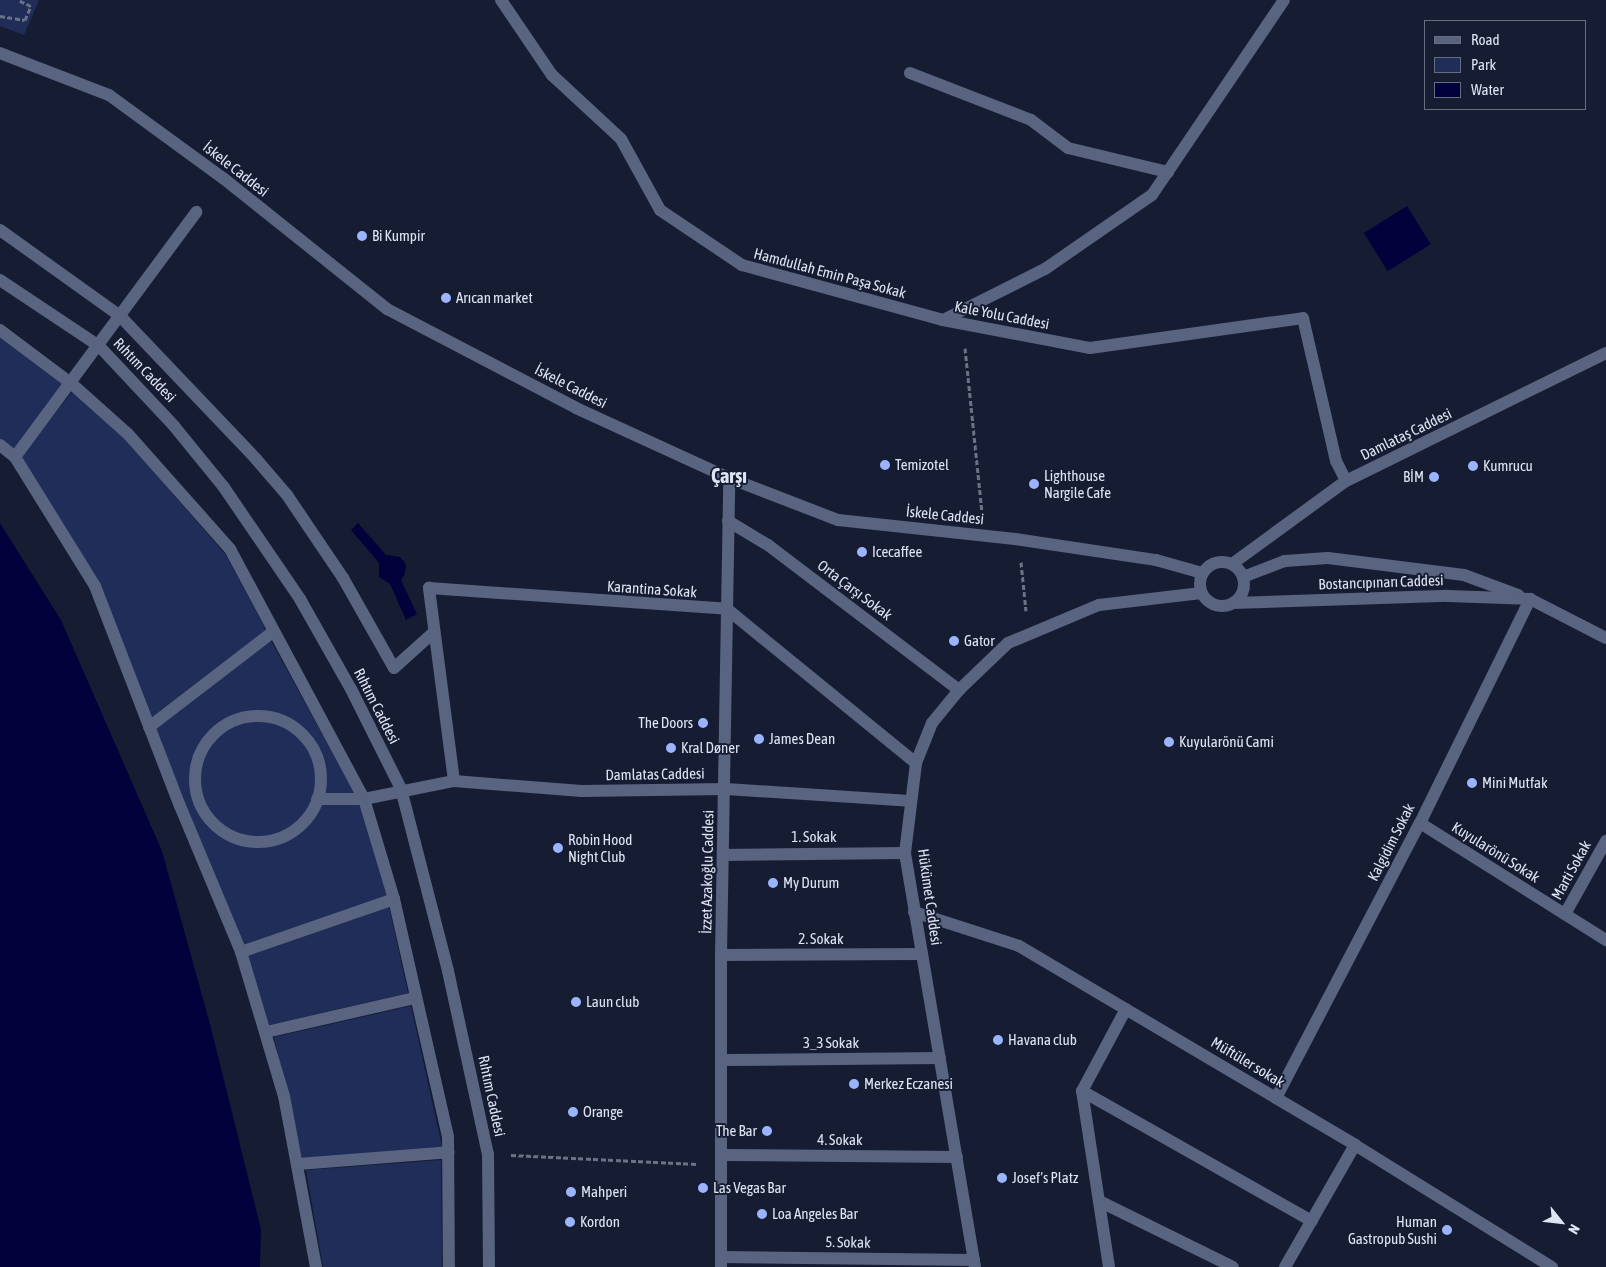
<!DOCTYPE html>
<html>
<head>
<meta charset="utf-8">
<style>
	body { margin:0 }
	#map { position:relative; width:1606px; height:1267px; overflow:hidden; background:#161d32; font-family:"Asap Condensed",sans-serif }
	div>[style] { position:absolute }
	.green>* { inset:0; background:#1f2d58 }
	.water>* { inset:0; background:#03013c; transform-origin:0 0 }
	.path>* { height:3px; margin-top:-1.5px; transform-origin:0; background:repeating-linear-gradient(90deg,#6c7285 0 5px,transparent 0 7.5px) }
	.pedestrian>* { height:12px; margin:-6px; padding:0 6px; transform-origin:6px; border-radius:6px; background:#596481 }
	.pedestrian>.ring { margin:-6px; padding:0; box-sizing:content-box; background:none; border:12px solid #596481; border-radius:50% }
	.minor>* { height:12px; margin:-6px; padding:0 6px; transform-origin:6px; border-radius:6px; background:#596481 }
	.tertiary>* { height:12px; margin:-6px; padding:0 6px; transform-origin:6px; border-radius:6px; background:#596481 }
	.tertiary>.ring { margin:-6px; padding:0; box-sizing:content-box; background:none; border:12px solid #596481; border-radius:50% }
	.dots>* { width:14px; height:14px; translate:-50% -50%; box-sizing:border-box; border:2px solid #161d32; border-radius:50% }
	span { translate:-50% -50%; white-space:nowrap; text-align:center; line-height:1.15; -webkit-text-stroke:4px #161d32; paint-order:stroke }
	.street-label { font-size:15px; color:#dee4f3 }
	.poi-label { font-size:15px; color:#dee4f3 }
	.left { translate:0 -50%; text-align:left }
	.right { translate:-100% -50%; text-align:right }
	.district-label { font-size:20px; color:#dee4f3; font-weight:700 }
	.legend { position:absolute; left:1424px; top:20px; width:162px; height:90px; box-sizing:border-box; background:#161d32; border:1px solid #666d7f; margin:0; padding:6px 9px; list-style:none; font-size:15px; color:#dee4f3 }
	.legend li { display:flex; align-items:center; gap:10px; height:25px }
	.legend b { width:25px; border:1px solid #666d7f }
	.north { position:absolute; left:1536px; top:1197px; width:50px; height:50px; -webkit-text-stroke:4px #161d32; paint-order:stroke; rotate:119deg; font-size:14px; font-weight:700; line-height:20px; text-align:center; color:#dee4f3 }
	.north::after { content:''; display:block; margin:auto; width:18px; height:22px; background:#dee4f3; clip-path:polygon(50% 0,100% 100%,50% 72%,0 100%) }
</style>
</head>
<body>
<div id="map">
	<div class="green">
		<div style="clip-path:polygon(0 0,39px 0,24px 35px,0 26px)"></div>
		<div style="clip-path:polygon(0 336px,66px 384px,14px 451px,0 439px)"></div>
		<div style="clip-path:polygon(73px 391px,123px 437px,226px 555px,266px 630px,149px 719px,101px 584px,20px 457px)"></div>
		<div style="clip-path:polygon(271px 641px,361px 805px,387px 895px,244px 945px,153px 728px)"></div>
		<div style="clip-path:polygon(389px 907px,408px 993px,269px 1025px,247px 956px)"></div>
		<div style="clip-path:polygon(411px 1006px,442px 1147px,302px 1158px,274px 1037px)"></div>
		<div style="clip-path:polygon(441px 1160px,442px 1267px,323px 1267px,306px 1170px)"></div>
	</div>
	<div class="water">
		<div style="left:1407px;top:206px;width:45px;height:51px;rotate:58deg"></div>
		<div style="clip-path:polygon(0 523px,61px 620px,162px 851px,210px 1024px,261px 1229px,260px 1267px,0 1267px)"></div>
		<div style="clip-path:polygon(358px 523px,386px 555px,400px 557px,406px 564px,405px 574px,401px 580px,417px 614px,406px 620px,390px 584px,379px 577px,379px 563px,351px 530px)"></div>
	</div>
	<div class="path">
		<div style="left:0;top:16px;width:25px;rotate:9deg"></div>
		<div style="left:25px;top:20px;width:15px;rotate:-67deg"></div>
		<div style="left:31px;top:6px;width:14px;rotate:-155deg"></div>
		<div style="left:965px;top:348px;width:166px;rotate:84.1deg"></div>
		<div style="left:1021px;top:562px;width:49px;rotate:84.2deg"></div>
		<div style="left:511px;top:1155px;width:186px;rotate:2.8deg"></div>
	</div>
	<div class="pedestrian">
		<div style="left:0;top:230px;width:148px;rotate:35.6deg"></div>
		<div style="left:120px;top:316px;width:197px;rotate:46.4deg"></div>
		<div style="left:256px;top:459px;width:48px;rotate:49.3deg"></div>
		<div style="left:287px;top:495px;width:100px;rotate:56deg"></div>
		<div style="left:343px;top:578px;width:103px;rotate:60.5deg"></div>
		<div style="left:394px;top:668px;width:54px;rotate:-42deg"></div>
		<div style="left:0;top:330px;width:90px;rotate:36.9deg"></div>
		<div style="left:72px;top:384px;width:75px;rotate:41.8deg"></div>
		<div style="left:128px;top:434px;width:154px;rotate:48.4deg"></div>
		<div style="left:230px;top:549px;width:284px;rotate:61.8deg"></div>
		<div style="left:364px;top:799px;width:104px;rotate:73.3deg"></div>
		<div style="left:0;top:445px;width:19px;rotate:39deg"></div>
		<div style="left:15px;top:457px;width:152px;rotate:58.2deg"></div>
		<div style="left:95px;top:586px;width:236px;rotate:68.9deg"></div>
		<div style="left:180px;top:806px;width:158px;rotate:67.3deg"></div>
		<div style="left:241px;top:952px;width:150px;rotate:73.4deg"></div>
		<div style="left:284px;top:1096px;width:174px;rotate:79.4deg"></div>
		<div style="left:15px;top:457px;width:305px;rotate:-53.5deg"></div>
		<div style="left:728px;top:521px;width:47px;rotate:31deg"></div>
		<div style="left:768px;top:545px;width:240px;rotate:37.2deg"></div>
		<div class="ring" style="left:195px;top:716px;width:114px;height:114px"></div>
		<div style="left:149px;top:727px;width:156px;rotate:-37.5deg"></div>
		<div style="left:454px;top:781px;width:195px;rotate:-97.4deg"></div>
		<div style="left:429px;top:588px;width:299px;rotate:4deg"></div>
		<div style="left:727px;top:609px;width:244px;rotate:39.2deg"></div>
		<div style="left:726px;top:789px;width:184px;rotate:3.7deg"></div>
		<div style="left:317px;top:799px;width:47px"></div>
		<div style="left:364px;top:799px;width:92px;rotate:-11.3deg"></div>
		<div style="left:454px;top:781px;width:128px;rotate:4.5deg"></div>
		<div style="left:1420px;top:823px;width:220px;rotate:32.2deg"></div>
		<div style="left:724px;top:855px;width:181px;rotate:-0.6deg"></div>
		<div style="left:914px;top:912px;width:110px;rotate:17.9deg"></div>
		<div style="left:1019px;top:946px;width:391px;rotate:30.6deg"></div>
		<div style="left:1355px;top:1145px;width:232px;rotate:31.8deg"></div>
		<div style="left:241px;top:952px;width:162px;rotate:-19.1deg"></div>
		<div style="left:394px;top:899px;width:244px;rotate:77.2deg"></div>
		<div style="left:448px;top:1137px;width:130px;rotate:89.6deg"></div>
		<div style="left:721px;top:955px;width:200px;rotate:-0.3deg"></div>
		<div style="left:266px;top:1032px;width:153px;rotate:-12.9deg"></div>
		<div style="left:722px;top:1060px;width:218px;rotate:-0.5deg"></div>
		<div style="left:1082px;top:1091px;width:264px;rotate:29.5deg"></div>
		<div style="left:723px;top:1155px;width:234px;rotate:0.5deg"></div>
		<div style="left:298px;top:1164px;width:151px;rotate:-4.5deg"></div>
		<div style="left:1099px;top:1201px;width:149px;rotate:26.2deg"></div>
		<div style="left:721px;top:1257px;width:253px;rotate:0.7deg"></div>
		<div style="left:721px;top:1267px;width:312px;rotate:-90deg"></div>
		<div style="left:721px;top:955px;width:477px;rotate:-89deg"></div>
		<div style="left:975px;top:1267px;width:420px;rotate:-99.6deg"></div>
		<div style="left:905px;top:853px;width:91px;rotate:-83deg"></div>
		<div style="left:916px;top:763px;width:43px;rotate:-68.2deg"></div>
		<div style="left:932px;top:723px;width:43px;rotate:-50.7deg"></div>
		<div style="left:959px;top:690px;width:68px;rotate:-43.8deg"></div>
		<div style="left:1008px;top:643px;width:99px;rotate:-22.7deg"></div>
		<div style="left:1099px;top:605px;width:103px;rotate:-6.7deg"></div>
		<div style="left:1109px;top:1267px;width:178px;rotate:-98.7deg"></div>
		<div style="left:1082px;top:1091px;width:93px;rotate:-61.8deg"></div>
		<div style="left:1285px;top:1267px;width:141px;rotate:-60.2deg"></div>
	</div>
	<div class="minor">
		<div style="left:501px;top:0;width:91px;rotate:55.8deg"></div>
		<div style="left:552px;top:75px;width:94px;rotate:42.8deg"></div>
		<div style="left:621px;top:139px;width:81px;rotate:61.2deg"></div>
		<div style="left:660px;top:210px;width:99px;rotate:33.9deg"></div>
		<div style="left:742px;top:265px;width:208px;rotate:15.3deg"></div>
		<div style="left:943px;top:320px;width:150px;rotate:10.8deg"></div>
		<div style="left:1090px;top:348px;width:215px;rotate:-8deg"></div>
		<div style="left:1303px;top:318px;width:147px;rotate:77deg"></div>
		<div style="left:1336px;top:461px;width:22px;rotate:63deg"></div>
		<div style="left:910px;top:73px;width:130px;rotate:21.2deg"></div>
		<div style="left:1031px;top:120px;width:46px;rotate:37.1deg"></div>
		<div style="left:1068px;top:148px;width:103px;rotate:13.5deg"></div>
		<div style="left:582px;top:791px;width:144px;rotate:-0.8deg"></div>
		<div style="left:1565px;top:914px;width:84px;rotate:-60.7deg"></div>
		<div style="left:1276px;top:1098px;width:310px;rotate:-62.4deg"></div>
		<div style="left:1420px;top:823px;width:250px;rotate:-63.8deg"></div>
		<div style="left:1530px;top:599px;width:85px;rotate:27.2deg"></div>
	</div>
	<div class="tertiary">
		<div style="left:0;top:53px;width:117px;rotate:21.1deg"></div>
		<div style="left:109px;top:95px;width:141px;rotate:36.1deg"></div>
		<div style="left:223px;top:178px;width:210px;rotate:38.6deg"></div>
		<div style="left:387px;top:309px;width:213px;rotate:27.6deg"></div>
		<div style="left:576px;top:408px;width:168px;rotate:24.6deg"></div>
		<div style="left:729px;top:478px;width:117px;rotate:21.1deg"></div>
		<div style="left:838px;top:520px;width:178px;rotate:6.1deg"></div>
		<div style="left:1015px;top:539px;width:143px;rotate:8.5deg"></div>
		<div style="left:1156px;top:560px;width:48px;rotate:15.8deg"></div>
		<div style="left:0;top:280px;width:119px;rotate:33.7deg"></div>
		<div style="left:99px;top:346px;width:110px;rotate:46.8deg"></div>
		<div style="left:174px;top:426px;width:77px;rotate:50.8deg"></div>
		<div style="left:223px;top:486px;width:137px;rotate:55.7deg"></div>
		<div style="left:300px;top:599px;width:103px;rotate:60.5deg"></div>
		<div style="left:351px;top:689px;width:112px;rotate:63.4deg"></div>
		<div style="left:401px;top:789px;width:188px;rotate:75.5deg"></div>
		<div style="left:448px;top:971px;width:187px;rotate:77.7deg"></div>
		<div style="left:488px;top:1154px;width:113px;rotate:89.5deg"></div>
		<div style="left:943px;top:320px;width:114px;rotate:-26.6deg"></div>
		<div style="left:1045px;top:269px;width:130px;rotate:-34.7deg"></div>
		<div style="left:1152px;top:195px;width:235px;rotate:-55.9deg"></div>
		<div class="ring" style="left:1200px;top:562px;width:32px;height:32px"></div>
		<div style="left:1232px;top:564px;width:141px;rotate:-36.1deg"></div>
		<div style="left:1346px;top:481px;width:290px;rotate:-26.2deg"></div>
		<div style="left:1243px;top:577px;width:45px;rotate:-20.9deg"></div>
		<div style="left:1285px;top:561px;width:43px;rotate:-4deg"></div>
		<div style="left:1328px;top:558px;width:137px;rotate:7.1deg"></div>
		<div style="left:1464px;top:575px;width:58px;rotate:20.3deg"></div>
		<div style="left:1233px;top:603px;width:215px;rotate:-1.9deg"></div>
		<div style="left:1448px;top:596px;width:82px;rotate:2.1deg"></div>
	</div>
	<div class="dots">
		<div style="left:362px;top:236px;background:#9ab5fd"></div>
		<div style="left:446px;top:298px;background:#9ab5fd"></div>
		<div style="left:885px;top:465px;background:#9ab5fd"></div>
		<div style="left:1473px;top:466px;background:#9ab5fd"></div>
		<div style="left:1434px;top:477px;background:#9ab5fd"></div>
		<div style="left:1034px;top:484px;background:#9ab5fd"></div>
		<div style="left:862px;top:552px;background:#9ab5fd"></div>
		<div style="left:954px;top:641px;background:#9ab5fd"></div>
		<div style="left:703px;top:723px;background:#9ab5fd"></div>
		<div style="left:759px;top:739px;background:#9ab5fd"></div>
		<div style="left:1169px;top:742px;background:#9ab5fd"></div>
		<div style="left:671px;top:748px;background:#9ab5fd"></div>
		<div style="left:1472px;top:783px;background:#9ab5fd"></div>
		<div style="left:558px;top:848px;background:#9ab5fd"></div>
		<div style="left:773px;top:883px;background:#9ab5fd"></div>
		<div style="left:576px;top:1002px;background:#9ab5fd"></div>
		<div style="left:998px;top:1040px;background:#9ab5fd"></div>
		<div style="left:854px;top:1084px;background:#9ab5fd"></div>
		<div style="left:573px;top:1112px;background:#9ab5fd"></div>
		<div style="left:767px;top:1131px;background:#9ab5fd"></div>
		<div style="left:1002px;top:1178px;background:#9ab5fd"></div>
		<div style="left:703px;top:1188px;background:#9ab5fd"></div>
		<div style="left:571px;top:1192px;background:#9ab5fd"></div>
		<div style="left:762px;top:1214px;background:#9ab5fd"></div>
		<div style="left:570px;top:1222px;background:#9ab5fd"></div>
		<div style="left:1447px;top:1230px;background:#9ab5fd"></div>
	</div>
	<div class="street-label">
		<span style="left:236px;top:169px;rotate:38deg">İskele Caddesi</span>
		<span style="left:830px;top:273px;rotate:15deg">Hamdullah Emin Paşa Sokak</span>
		<span style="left:1002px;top:315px;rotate:11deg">Kale Yolu Caddesi</span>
		<span style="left:145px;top:370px;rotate:46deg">Rıhtım Caddesi</span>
		<span style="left:571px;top:386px;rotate:27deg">İskele Caddesi</span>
		<span style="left:1406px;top:434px;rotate:-26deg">Damlataş Caddesi</span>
		<span style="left:945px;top:515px;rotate:6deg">İskele Caddesi</span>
		<span style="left:1381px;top:582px;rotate:-2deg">Bostancıpınarı Caddesi</span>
		<span style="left:652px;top:589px;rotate:4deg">Karantina Sokak</span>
		<span style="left:855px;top:590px;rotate:37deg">Orta Çarşı Sokak</span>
		<span style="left:377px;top:706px;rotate:63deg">Rıhtım Caddesi</span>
		<span style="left:655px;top:774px;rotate:-1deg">Damlatas Caddesi</span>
		<span style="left:814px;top:837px">1. Sokak</span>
		<span style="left:1391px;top:842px;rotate:-63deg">Kalgidim Sokak</span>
		<span style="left:1496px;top:852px;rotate:32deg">Kuyularönü Sokak</span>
		<span style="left:1571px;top:870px;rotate:-61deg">Marti Sokak</span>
		<span style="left:707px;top:872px;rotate:-89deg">İzzet Azakoğlu Caddesi</span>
		<span style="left:930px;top:897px;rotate:82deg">Hükümet Caddesi</span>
		<span style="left:821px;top:939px">2. Sokak</span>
		<span style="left:831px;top:1043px">3_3 Sokak</span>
		<span style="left:1248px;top:1062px;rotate:31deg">Müftüler sokak</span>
		<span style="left:492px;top:1096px;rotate:78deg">Rıhtım Caddesi</span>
		<span style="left:840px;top:1140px">4. Sokak</span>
		<span style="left:848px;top:1242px;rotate:1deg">5. Sokak</span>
	</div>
	<div class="poi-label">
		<span class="left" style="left:372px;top:236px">Bi Kumpir</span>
		<span class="left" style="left:456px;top:298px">Arıcan market</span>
		<span class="left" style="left:895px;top:465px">Temizotel</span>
		<span class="left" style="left:1483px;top:466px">Kumrucu</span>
		<span class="left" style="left:1044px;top:484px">Lighthouse<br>Nargile Cafe</span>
		<span class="right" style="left:1424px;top:477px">BİM</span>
		<span class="left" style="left:872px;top:552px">Icecaffee</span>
		<span class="left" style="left:964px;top:641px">Gator</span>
		<span class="right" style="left:693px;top:723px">The Doors</span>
		<span class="left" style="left:769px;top:739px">James Dean</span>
		<span class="left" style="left:1179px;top:742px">Kuyularönü Cami</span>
		<span class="left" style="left:681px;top:748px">Kral Døner</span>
		<span class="left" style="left:1482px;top:783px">Mini Mutfak</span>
		<span class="left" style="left:568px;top:848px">Robin Hood<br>Night Club</span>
		<span class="left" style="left:783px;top:883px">My Durum</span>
		<span class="left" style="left:586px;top:1002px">Laun club</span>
		<span class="left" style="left:1008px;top:1040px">Havana club</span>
		<span class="left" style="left:864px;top:1084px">Merkez Eczanesi</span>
		<span class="left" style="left:583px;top:1112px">Orange</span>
		<span class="right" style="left:757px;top:1131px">The Bar</span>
		<span class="left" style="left:1012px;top:1178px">Josef’s Platz</span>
		<span class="left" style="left:713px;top:1188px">Las Vegas Bar</span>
		<span class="left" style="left:581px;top:1192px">Mahperi</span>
		<span class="left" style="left:772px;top:1214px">Loa Angeles Bar</span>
		<span class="right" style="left:1437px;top:1230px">Human<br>Gastropub Sushi</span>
		<span class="left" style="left:580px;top:1222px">Kordon</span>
	</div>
	<div class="district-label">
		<span style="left:729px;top:475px">Çarşı</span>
	</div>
	<ul class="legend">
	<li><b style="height:6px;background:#596481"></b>Road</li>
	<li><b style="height:14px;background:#1f2d58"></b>Park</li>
	<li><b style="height:14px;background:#03013c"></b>Water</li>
	</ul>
	<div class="north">N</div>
</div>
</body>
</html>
